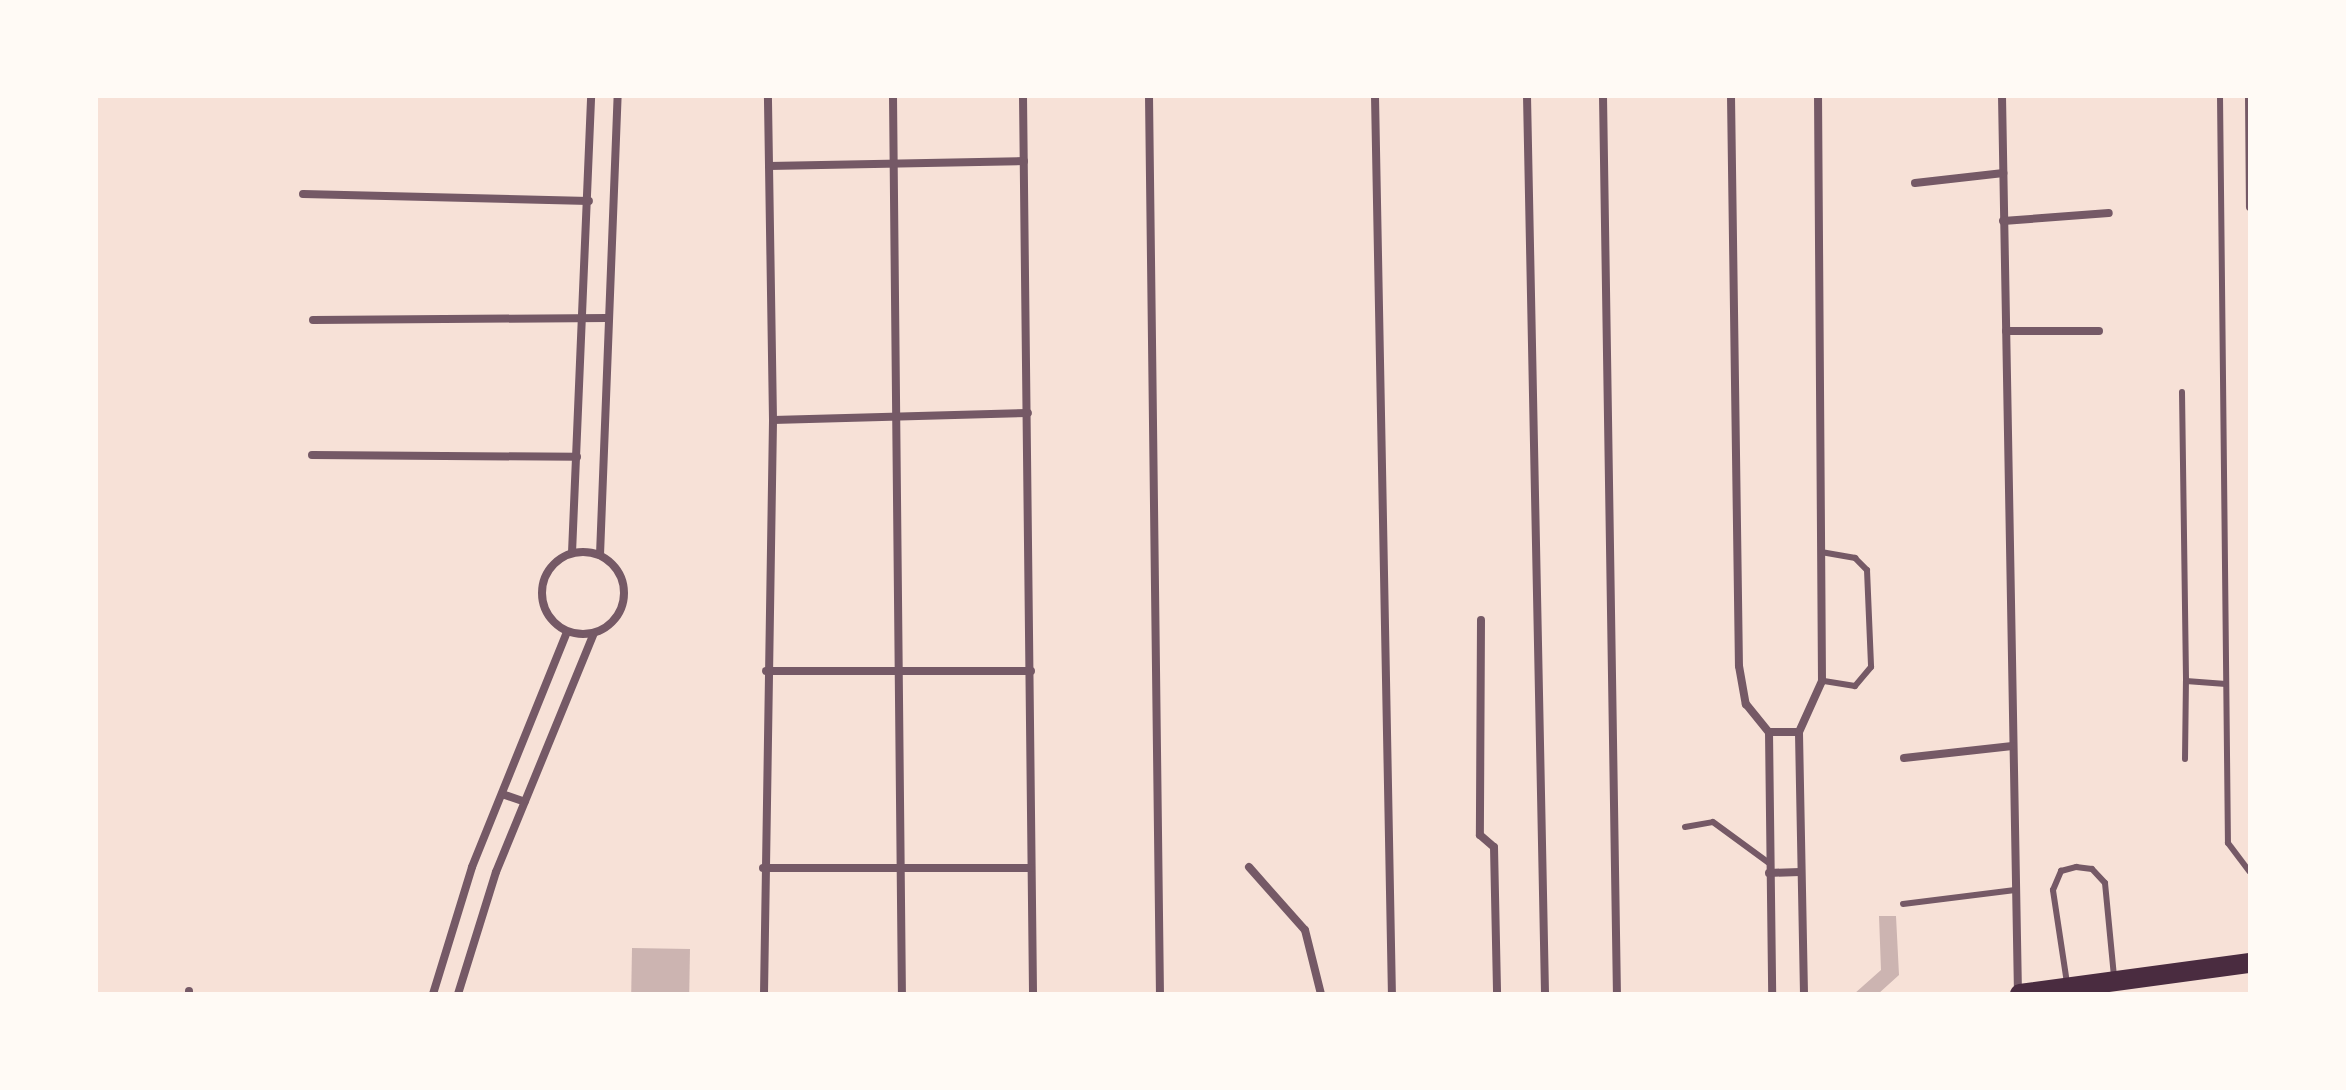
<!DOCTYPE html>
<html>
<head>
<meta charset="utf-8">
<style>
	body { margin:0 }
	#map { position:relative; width:2346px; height:1090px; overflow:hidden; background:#f7e1d7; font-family:Roboto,sans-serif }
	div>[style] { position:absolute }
	.building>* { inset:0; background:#ccb4b1; transform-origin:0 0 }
	.service>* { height:6px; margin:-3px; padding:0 3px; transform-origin:3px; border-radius:3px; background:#755966 }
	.minor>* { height:8px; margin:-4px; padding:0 4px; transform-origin:4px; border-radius:4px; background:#755966 }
	.minor>.ring { margin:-4px; padding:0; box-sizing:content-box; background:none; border:8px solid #755966; border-radius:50% }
	.primary>* { height:20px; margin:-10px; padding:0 10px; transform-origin:10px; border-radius:10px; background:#4a2c40 }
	span { translate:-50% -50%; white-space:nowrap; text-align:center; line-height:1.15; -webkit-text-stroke:8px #fffaf5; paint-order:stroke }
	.frame { position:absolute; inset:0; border:98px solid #fffaf5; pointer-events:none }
</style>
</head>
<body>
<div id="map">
	<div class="building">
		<div style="clip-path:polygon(1879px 916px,1896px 916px,1899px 975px,1878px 994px,1854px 994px,1881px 970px)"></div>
		<div style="left:690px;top:949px;width:45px;height:58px;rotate:91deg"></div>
	</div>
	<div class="service">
		<div style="left:2220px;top:96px;width:747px;rotate:89.39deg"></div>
		<div style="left:2228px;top:843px;width:36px;rotate:53deg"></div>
		<div style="left:2182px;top:392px;width:289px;rotate:89.2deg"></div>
		<div style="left:2186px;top:681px;width:40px;rotate:4.3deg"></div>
		<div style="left:1821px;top:552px;width:35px;rotate:10deg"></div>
		<div style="left:1855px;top:558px;width:17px;rotate:45deg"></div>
		<div style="left:1867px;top:570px;width:97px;rotate:87.6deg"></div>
		<div style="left:1871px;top:667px;width:25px;rotate:130deg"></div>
		<div style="left:1855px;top:686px;width:33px;rotate:-171deg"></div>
		<div style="left:2185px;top:759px;width:78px;rotate:-89.3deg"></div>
		<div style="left:1685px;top:827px;width:28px;rotate:-10deg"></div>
		<div style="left:1713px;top:822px;width:69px;rotate:36.2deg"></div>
		<div style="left:1903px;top:904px;width:113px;rotate:-7.1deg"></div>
		<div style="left:2067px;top:983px;width:94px;rotate:-98.6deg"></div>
		<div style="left:2053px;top:890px;width:21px;rotate:-67deg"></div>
		<div style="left:2061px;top:871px;width:16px;rotate:-15deg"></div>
		<div style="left:2076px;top:867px;width:16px;rotate:7deg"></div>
		<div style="left:2092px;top:869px;width:19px;rotate:47deg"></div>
		<div style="left:2105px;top:883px;width:94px;rotate:84.5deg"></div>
	</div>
	<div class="minor">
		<div style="left:893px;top:96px;width:898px;rotate:89.43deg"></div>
		<div style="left:1023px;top:96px;width:898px;rotate:89.36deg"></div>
		<div style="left:1149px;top:96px;width:898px;rotate:89.3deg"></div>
		<div style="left:1375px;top:96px;width:898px;rotate:88.92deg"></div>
		<div style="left:1527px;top:96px;width:898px;rotate:88.85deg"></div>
		<div style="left:1603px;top:96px;width:898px;rotate:89.11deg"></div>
		<div style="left:1731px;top:96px;width:570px;rotate:89.2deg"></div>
		<div style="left:1739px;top:666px;width:39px;rotate:80deg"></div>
		<div style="left:1746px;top:704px;width:36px;rotate:51deg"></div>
		<div style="left:1769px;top:732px;width:262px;rotate:89.3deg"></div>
		<div style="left:2002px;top:96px;width:897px;rotate:88.98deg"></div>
		<div style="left:2249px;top:96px;width:111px;rotate:89.5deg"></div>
		<div style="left:769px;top:166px;width:255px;rotate:-1.1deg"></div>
		<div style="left:1915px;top:183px;width:89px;rotate:-6.5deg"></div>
		<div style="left:303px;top:194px;width:286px;rotate:1.4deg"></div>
		<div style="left:2003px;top:221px;width:106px;rotate:-4.3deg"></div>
		<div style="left:313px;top:320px;width:294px;rotate:-0.4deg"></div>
		<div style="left:2006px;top:331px;width:93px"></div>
		<div style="left:773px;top:420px;width:255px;rotate:-1.6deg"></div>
		<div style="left:312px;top:455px;width:265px;rotate:0.4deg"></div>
		<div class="ring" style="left:542px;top:552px;width:74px;height:74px"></div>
		<div style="left:572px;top:553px;width:457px;rotate:-87.6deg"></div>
		<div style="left:600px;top:555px;width:459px;rotate:-87.8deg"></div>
		<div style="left:1481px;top:620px;width:215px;rotate:90.3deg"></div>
		<div style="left:1480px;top:835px;width:18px;rotate:41deg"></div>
		<div style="left:1494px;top:847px;width:147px;rotate:88.8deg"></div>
		<div style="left:766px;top:671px;width:265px"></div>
		<div style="left:1769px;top:732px;width:30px"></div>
		<div style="left:1904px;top:758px;width:109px;rotate:-6.3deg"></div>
		<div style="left:502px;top:794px;width:24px;rotate:19deg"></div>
		<div style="left:1249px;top:867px;width:84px;rotate:48.4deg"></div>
		<div style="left:1305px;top:930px;width:66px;rotate:76deg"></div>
		<div style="left:763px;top:868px;width:268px"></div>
		<div style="left:1769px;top:873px;width:31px;rotate:-2deg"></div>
		<div style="left:189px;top:994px;width:3px;rotate:-90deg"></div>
		<div style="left:433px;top:994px;width:133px;rotate:-72.9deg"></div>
		<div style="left:472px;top:867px;width:253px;rotate:-68deg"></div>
		<div style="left:458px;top:994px;width:128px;rotate:-72.7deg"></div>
		<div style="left:496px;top:872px;width:258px;rotate:-67.7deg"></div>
		<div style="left:764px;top:994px;width:574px;rotate:-89.1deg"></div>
		<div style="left:773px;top:420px;width:324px;rotate:-90.9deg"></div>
		<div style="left:1804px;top:994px;width:262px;rotate:-91.1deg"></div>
		<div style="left:1799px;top:732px;width:56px;rotate:-65.7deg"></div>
		<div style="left:1822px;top:681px;width:585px;rotate:-90.39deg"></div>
	</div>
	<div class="primary">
		<div style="left:2020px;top:994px;width:232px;rotate:-7.7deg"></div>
	</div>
	<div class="frame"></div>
</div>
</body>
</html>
